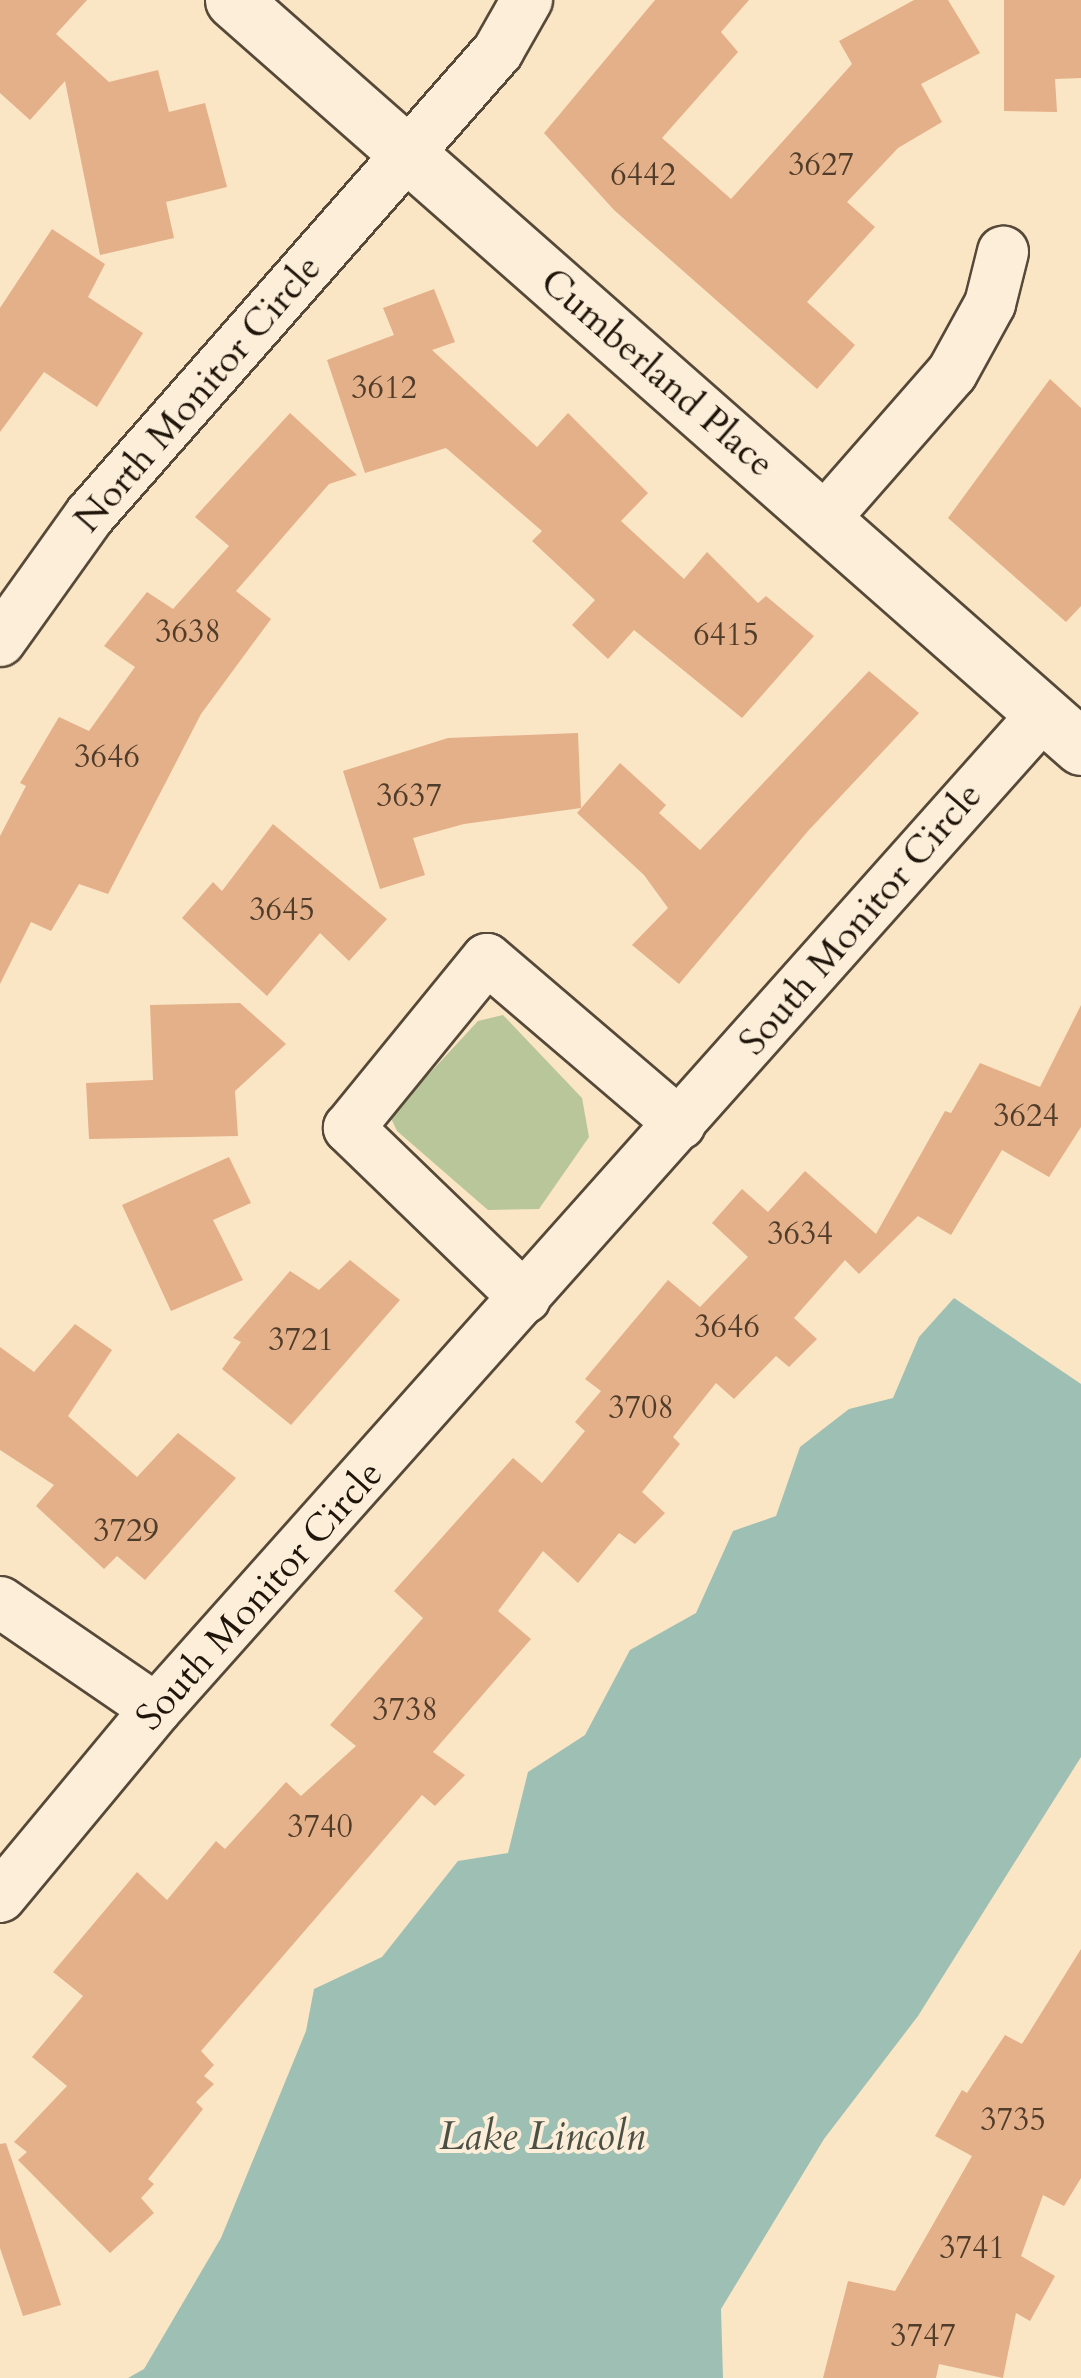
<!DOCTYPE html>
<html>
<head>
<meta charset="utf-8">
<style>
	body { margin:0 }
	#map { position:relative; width:1081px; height:2378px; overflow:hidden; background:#fae5c5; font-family:Cardo,serif }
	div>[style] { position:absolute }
	.green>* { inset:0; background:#b8c69a }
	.water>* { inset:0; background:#9ebfb4 }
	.building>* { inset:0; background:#e4b089 }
	.roads { filter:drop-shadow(2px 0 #564939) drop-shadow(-2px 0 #564939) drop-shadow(0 2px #564939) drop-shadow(0 -2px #564939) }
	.minor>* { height:50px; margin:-25px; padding:0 25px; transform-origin:25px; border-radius:25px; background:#fceed9 }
	.tertiary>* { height:55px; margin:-27.5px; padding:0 27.5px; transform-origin:27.5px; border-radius:27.5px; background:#fceed9 }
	span { translate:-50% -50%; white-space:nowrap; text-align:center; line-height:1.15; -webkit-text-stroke:8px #fceed9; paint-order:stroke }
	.number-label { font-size:32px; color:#503c2a }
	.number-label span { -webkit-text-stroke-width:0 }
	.street-label { font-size:38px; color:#1f150a }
	.water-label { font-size:40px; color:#4b5046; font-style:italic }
</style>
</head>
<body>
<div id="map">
	<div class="green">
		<div style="clip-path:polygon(503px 1015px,582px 1098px,589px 1137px,539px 1209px,488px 1210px,397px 1131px,390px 1116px,478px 1021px)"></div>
	</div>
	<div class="water">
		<div style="clip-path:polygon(954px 1298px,1081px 1384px,1081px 1757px,918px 2016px,824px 2139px,721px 2309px,723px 2378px,128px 2378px,144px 2369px,221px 2238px,306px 2031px,314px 1989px,382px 1957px,458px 1861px,508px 1853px,528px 1772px,585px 1735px,630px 1650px,696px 1613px,733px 1531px,776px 1516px,800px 1447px,849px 1409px,893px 1398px,919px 1337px)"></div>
	</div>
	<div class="building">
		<div style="clip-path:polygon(0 0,87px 0,56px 34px,109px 82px,158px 70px,169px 112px,205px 103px,227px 187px,166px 202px,174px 238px,100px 255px,65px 81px,30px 120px,0 93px)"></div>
		<div style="clip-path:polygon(655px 0,749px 0,721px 32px,738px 52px,662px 138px,731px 199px,852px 64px,839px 41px,914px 0,948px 0,980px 53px,921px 84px,942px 122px,898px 148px,847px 202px,875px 227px,807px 302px,855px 345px,817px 389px,614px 210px,544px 133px)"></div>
		<div style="clip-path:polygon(1004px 0,1081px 0,1081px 78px,1055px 79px,1057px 112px,1004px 111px)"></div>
		<div style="clip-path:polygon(52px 229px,105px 264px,88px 297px,143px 333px,97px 407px,44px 372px,0 432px,0 308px)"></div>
		<div style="clip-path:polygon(434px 289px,455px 342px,432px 350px,537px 447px,568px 413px,648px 493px,621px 521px,684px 579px,707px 552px,758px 603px,766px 596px,814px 636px,742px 718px,634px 630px,608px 659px,572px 625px,595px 600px,532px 541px,542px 531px,446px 448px,365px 473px,327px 360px,394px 335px,383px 308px)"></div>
		<div style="clip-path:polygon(1050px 379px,1081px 408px,1081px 606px,1066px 622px,948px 518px)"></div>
		<div style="clip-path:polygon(290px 413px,357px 475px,329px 484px,236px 591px,271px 619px,201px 714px,108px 894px,79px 884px,51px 931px,31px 922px,0 984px,0 836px,26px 786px,20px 783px,59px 717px,89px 731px,135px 667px,104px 646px,147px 592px,173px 609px,229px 546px,195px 517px)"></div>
		<div style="clip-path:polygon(869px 671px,919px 713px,808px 831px,679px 984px,632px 945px,668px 908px,644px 875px,577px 813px,620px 763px,666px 805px,659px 813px,700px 850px)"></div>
		<div style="clip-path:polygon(578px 733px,581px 808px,464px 824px,413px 838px,425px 875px,380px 889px,343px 771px,448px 738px)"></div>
		<div style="clip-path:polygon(273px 824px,387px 919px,349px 961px,320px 933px,267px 996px,182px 918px,213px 882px,222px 891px)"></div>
		<div style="clip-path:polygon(240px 1003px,286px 1044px,235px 1091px,238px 1136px,89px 1139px,86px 1083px,153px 1080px,150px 1005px)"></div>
		<div style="clip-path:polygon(1081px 1005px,1081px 1127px,1049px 1177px,1002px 1150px,951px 1235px,918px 1216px,859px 1274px,845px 1260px,794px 1318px,817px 1339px,789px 1367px,776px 1356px,734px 1399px,716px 1383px,673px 1437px,680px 1444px,642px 1492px,665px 1513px,635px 1544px,619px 1533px,578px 1583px,543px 1551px,498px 1611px,531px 1639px,433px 1752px,465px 1775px,435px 1806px,422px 1795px,201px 2051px,214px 2065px,204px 2076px,214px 2084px,196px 2102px,203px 2109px,148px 2179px,154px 2184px,141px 2198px,154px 2213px,110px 2253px,18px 2160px,27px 2152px,14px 2142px,67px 2086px,32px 2057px,83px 1996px,53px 1972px,137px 1872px,167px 1900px,216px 1841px,225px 1849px,286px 1782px,301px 1796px,356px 1746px,330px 1725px,423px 1618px,394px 1591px,513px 1458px,542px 1483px,585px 1431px,575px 1422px,601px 1391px,585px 1379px,668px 1280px,700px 1307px,748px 1257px,712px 1223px,742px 1189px,768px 1212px,805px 1171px,876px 1234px,945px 1111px,951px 1113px,980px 1063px,1040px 1087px)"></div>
		<div style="clip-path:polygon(229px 1157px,251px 1203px,213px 1220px,243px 1280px,171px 1311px,122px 1205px)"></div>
		<div style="clip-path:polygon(350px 1260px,400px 1300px,291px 1425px,222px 1369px,241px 1342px,233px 1338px,290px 1271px,319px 1290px)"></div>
		<div style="clip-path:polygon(75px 1324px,112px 1350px,68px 1416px,137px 1477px,178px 1433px,236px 1478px,145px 1580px,117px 1556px,104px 1569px,36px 1506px,54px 1485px,0 1450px,0 1347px,34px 1372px)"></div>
		<div style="clip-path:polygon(1081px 1949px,1081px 2178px,1064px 2206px,1043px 2195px,1021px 2256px,1055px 2276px,1030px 2321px,1016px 2313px,1003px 2378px,939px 2364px,936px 2378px,823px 2378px,848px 2281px,895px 2291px,972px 2156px,935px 2136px,962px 2090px,967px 2093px,1005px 2035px,1022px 2044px)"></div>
		<div style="clip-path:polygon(6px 2143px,61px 2305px,23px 2316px,0 2248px,0 2144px)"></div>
	</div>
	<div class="roads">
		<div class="minor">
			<div style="left:824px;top:519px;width:194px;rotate:-48.8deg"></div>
			<div style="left:952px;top:373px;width:79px;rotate:-61.2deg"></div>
			<div style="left:990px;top:304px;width:54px;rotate:-76deg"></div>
			<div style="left:0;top:641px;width:155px;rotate:-54.5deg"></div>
			<div style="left:90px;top:515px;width:618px;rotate:-48.67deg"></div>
			<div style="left:498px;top:51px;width:59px;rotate:-60.4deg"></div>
			<div style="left:525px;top:1298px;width:245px;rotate:-136deg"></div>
			<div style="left:349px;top:1128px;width:218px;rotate:-50.8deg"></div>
			<div style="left:487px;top:959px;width:254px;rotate:40.5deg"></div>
			<div style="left:0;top:1602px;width:189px;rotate:34.4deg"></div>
			<div style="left:0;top:1897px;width:244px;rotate:-50.3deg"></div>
			<div style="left:156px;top:1709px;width:1333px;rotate:-48.28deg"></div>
		</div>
		<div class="tertiary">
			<div style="left:233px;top:0;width:1130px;rotate:41.38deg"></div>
		</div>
	</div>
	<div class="number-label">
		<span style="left:821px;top:165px">3627</span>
		<span style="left:643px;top:175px">6442</span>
		<span style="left:384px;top:388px">3612</span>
		<span style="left:188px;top:632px">3638</span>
		<span style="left:726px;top:635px">6415</span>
		<span style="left:107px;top:757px">3646</span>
		<span style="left:409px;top:796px">3637</span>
		<span style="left:282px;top:910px">3645</span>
		<span style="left:1026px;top:1116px">3624</span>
		<span style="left:800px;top:1234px">3634</span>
		<span style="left:727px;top:1327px">3646</span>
		<span style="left:301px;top:1340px">3721</span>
		<span style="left:641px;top:1408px">3708</span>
		<span style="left:126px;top:1531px">3729</span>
		<span style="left:405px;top:1710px">3738</span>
		<span style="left:320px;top:1827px">3740</span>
		<span style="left:1013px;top:2120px">3735</span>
		<span style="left:972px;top:2248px">3741</span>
		<span style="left:923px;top:2336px">3747</span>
	</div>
	<div class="street-label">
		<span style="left:657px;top:373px;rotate:41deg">Cumberland Place</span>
		<span style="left:198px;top:394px;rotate:-49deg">North Monitor Circle</span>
		<span style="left:861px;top:919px;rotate:-49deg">South Monitor Circle</span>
		<span style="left:260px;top:1596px;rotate:-48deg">South Monitor Circle</span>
	</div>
	<div class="water-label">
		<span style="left:542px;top:2137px">Lake Lincoln</span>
	</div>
</div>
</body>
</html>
